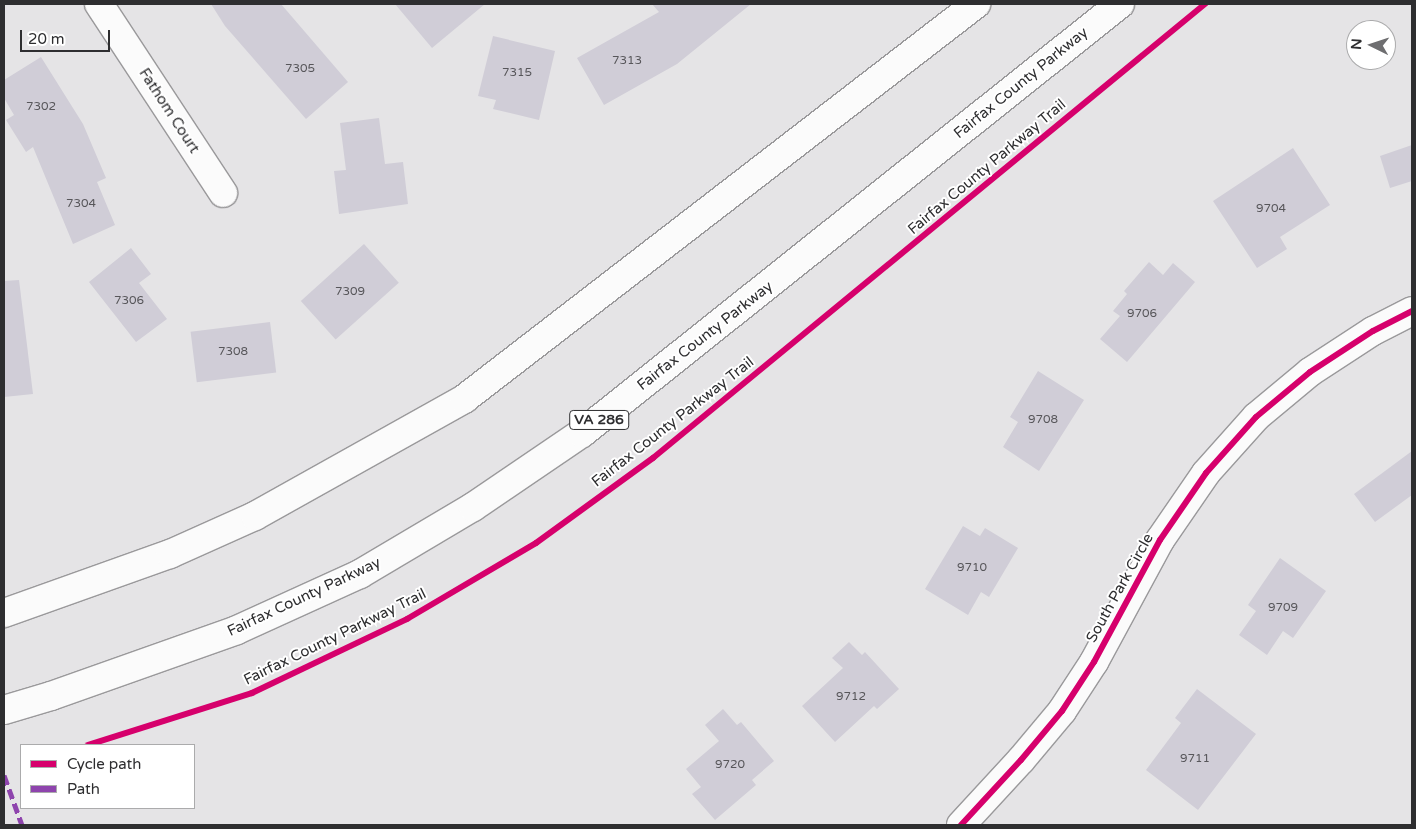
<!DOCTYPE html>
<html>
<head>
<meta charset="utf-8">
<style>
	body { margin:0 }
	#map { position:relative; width:1416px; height:829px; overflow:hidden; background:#e5e4e6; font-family:"Varela Round",sans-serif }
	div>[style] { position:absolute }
	.building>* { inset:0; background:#d0cdd7; transform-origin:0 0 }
	.roads { filter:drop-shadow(1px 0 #9a999b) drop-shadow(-1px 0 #9a999b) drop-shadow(0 1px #9a999b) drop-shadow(0 -1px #9a999b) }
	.minor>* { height:28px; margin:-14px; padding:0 14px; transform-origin:14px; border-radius:14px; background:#fbfbfb }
	.highway>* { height:28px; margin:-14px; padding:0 14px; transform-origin:14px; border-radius:14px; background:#fbfbfb }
	.quiet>* { height:5px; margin-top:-2.5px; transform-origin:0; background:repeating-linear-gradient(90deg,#8e44ad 0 10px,transparent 0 15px) }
	.cycleway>* { height:6px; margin:-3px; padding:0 3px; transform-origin:3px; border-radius:3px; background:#d6006c }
	span { translate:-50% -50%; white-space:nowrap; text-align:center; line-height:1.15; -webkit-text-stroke:4px #fff; paint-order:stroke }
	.number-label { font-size:12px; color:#57565a }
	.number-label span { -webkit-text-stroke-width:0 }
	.shield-label span { padding:1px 4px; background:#fff; border:1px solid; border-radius:4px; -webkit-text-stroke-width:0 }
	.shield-label { font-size:14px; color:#2e2e30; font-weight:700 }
	.street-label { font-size:15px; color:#2e2e30 }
	.frame { position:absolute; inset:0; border:5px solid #2e2e30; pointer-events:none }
	.legend { position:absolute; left:20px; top:744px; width:175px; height:65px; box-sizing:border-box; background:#fff; border:1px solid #ababac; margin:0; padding:6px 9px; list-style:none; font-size:15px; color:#2e2e30 }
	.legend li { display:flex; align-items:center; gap:10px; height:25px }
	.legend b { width:25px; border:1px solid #ababac }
	.north { position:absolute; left:1346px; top:20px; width:50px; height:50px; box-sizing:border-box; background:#fff; border:1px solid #ababac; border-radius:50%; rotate:274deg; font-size:14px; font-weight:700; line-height:20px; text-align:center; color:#2e2e30 }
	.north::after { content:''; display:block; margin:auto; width:18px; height:22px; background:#6e6e70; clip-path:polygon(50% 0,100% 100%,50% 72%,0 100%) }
	.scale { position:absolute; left:20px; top:30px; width:90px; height:22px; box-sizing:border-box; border:2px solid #2e2e30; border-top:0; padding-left:6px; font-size:15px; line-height:18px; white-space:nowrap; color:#2e2e30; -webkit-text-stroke:4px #fff; paint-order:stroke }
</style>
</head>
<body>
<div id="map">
	<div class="building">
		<div style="clip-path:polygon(211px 4px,281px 4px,348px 82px,306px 119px,225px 26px)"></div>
		<div style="clip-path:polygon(395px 4px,485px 4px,432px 48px)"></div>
		<div style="clip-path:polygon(652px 4px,751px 4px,677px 64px,604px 105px,577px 58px,659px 12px)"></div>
		<div style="clip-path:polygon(493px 36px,555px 51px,539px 120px,493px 109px,496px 100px,478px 96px)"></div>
		<div style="clip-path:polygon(41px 57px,83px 124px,106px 178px,97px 182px,115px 225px,73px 244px,33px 147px,26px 152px,6px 120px,14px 115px,4px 98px,4px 80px)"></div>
		<div style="clip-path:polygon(379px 118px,385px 164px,403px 162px,408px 204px,339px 214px,334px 171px,346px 170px,340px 123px)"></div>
		<div style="clip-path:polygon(1412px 145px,1412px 181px,1390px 188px,1380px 156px)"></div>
		<div style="clip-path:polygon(1293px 148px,1330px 205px,1280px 237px,1287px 249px,1257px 268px,1213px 201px)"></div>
		<div style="left:364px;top:244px;width:52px;height:85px;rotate:48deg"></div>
		<div style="clip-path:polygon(131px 248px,151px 274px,139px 283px,167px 319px,136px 342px,89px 282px)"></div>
		<div style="clip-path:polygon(1149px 262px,1163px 275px,1173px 263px,1195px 282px,1127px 362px,1100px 339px,1120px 316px,1113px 311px,1127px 294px,1124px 291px)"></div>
		<div style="clip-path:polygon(19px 280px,33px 394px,4px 397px,4px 281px)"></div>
		<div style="left:270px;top:322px;width:51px;height:80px;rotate:83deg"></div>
		<div style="clip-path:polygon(1038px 371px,1084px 400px,1039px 471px,1003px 447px,1018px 422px,1010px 417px)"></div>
		<div style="clip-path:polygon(1412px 451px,1412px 495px,1375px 522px,1354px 494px)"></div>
		<div style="clip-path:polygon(963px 526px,980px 536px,985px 528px,1018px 548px,989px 597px,981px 592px,968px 615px,925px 589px)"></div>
		<div style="clip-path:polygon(1280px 558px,1326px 591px,1293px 638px,1283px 631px,1267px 655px,1239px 635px,1256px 611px,1248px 605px)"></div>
		<div style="clip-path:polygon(849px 642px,862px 655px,865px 652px,899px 689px,877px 709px,874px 706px,835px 742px,802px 706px,843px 668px,832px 658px)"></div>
		<div style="clip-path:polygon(1197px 689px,1256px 734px,1198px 810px,1146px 770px,1181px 723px,1175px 718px)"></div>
		<div style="clip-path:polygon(723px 709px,737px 725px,741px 722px,774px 761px,752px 780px,756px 785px,715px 820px,692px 794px,701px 787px,686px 769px,719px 741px,705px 725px)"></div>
	</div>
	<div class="roads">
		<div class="minor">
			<div style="left:99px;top:4px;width:226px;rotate:56.7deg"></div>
			<div style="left:961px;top:825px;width:88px;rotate:-47.3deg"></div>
			<div style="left:1021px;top:760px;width:64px;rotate:-50.1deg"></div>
			<div style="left:1062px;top:711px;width:59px;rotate:-56.9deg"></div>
			<div style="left:1094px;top:662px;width:139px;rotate:-61.6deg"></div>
			<div style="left:1160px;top:540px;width:81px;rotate:-55.5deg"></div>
			<div style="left:1206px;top:473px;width:75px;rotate:-48.2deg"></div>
			<div style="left:1256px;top:417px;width:70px;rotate:-39.8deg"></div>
			<div style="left:1310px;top:372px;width:75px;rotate:-33.1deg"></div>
			<div style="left:1373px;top:331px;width:44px;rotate:-27.1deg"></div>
		</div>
		<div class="highway">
			<div style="left:4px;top:613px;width:176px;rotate:-19.6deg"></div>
			<div style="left:170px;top:554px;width:93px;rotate:-24.1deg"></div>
			<div style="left:255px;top:516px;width:240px;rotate:-29.2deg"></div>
			<div style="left:464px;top:399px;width:647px;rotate:-37.65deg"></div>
			<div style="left:4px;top:710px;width:49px;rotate:-16.6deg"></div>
			<div style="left:51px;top:696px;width:197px;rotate:-19.5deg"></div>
			<div style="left:237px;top:630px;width:135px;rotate:-24.5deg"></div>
			<div style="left:360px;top:574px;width:131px;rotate:-30.7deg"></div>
			<div style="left:473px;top:507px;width:132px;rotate:-34.2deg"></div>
			<div style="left:582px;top:433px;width:688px;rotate:-38.57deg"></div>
		</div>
	</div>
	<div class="quiet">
		<div style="left:4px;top:775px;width:53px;rotate:70.2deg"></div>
	</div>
	<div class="cycleway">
		<div style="left:88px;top:745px;width:172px;rotate:-17.6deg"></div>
		<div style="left:252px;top:693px;width:172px;rotate:-25.5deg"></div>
		<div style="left:407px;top:619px;width:150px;rotate:-30.5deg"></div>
		<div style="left:536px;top:543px;width:145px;rotate:-36deg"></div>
		<div style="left:653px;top:458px;width:715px;rotate:-39.44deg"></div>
		<div style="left:961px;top:825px;width:88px;rotate:-47.3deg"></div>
		<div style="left:1021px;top:760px;width:64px;rotate:-50.1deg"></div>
		<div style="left:1062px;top:711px;width:59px;rotate:-56.9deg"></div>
		<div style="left:1094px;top:662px;width:139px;rotate:-61.6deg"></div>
		<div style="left:1160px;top:540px;width:81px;rotate:-55.5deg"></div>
		<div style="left:1206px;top:473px;width:75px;rotate:-48.2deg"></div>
		<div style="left:1256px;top:417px;width:70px;rotate:-39.8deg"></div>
		<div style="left:1310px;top:372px;width:75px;rotate:-33.1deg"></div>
		<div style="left:1373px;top:331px;width:44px;rotate:-27.1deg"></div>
	</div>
	<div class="number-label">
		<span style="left:627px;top:61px">7313</span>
		<span style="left:300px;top:69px">7305</span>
		<span style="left:517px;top:73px">7315</span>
		<span style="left:41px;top:107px">7302</span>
		<span style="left:81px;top:204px">7304</span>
		<span style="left:1271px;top:209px">9704</span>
		<span style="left:350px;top:292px">7309</span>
		<span style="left:129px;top:301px">7306</span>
		<span style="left:1142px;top:314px">9706</span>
		<span style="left:233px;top:352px">7308</span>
		<span style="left:1043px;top:420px">9708</span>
		<span style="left:972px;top:568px">9710</span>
		<span style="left:1283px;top:608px">9709</span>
		<span style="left:851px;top:697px">9712</span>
		<span style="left:1195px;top:759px">9711</span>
		<span style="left:730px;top:765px">9720</span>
	</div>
	<div class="shield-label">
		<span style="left:599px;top:420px">VA 286</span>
	</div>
	<div class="street-label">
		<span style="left:1021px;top:83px;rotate:-39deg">Fairfax County Parkway</span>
		<span style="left:169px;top:111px;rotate:57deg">Fathom Court</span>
		<span style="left:987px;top:167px;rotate:-40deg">Fairfax County Parkway Trail</span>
		<span style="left:705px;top:336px;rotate:-38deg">Fairfax County Parkway</span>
		<span style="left:673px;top:422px;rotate:-38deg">Fairfax County Parkway Trail</span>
		<span style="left:1120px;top:588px;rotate:-61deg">South Park Circle</span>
		<span style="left:304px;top:597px;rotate:-25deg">Fairfax County Parkway</span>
		<span style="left:335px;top:637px;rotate:-26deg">Fairfax County Parkway Trail</span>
	</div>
	<div class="frame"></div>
	<ul class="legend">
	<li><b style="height:6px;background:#d6006c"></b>Cycle path</li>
	<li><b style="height:6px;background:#8e44ad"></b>Path</li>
	</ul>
	<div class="north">N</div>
	<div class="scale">20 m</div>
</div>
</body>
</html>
